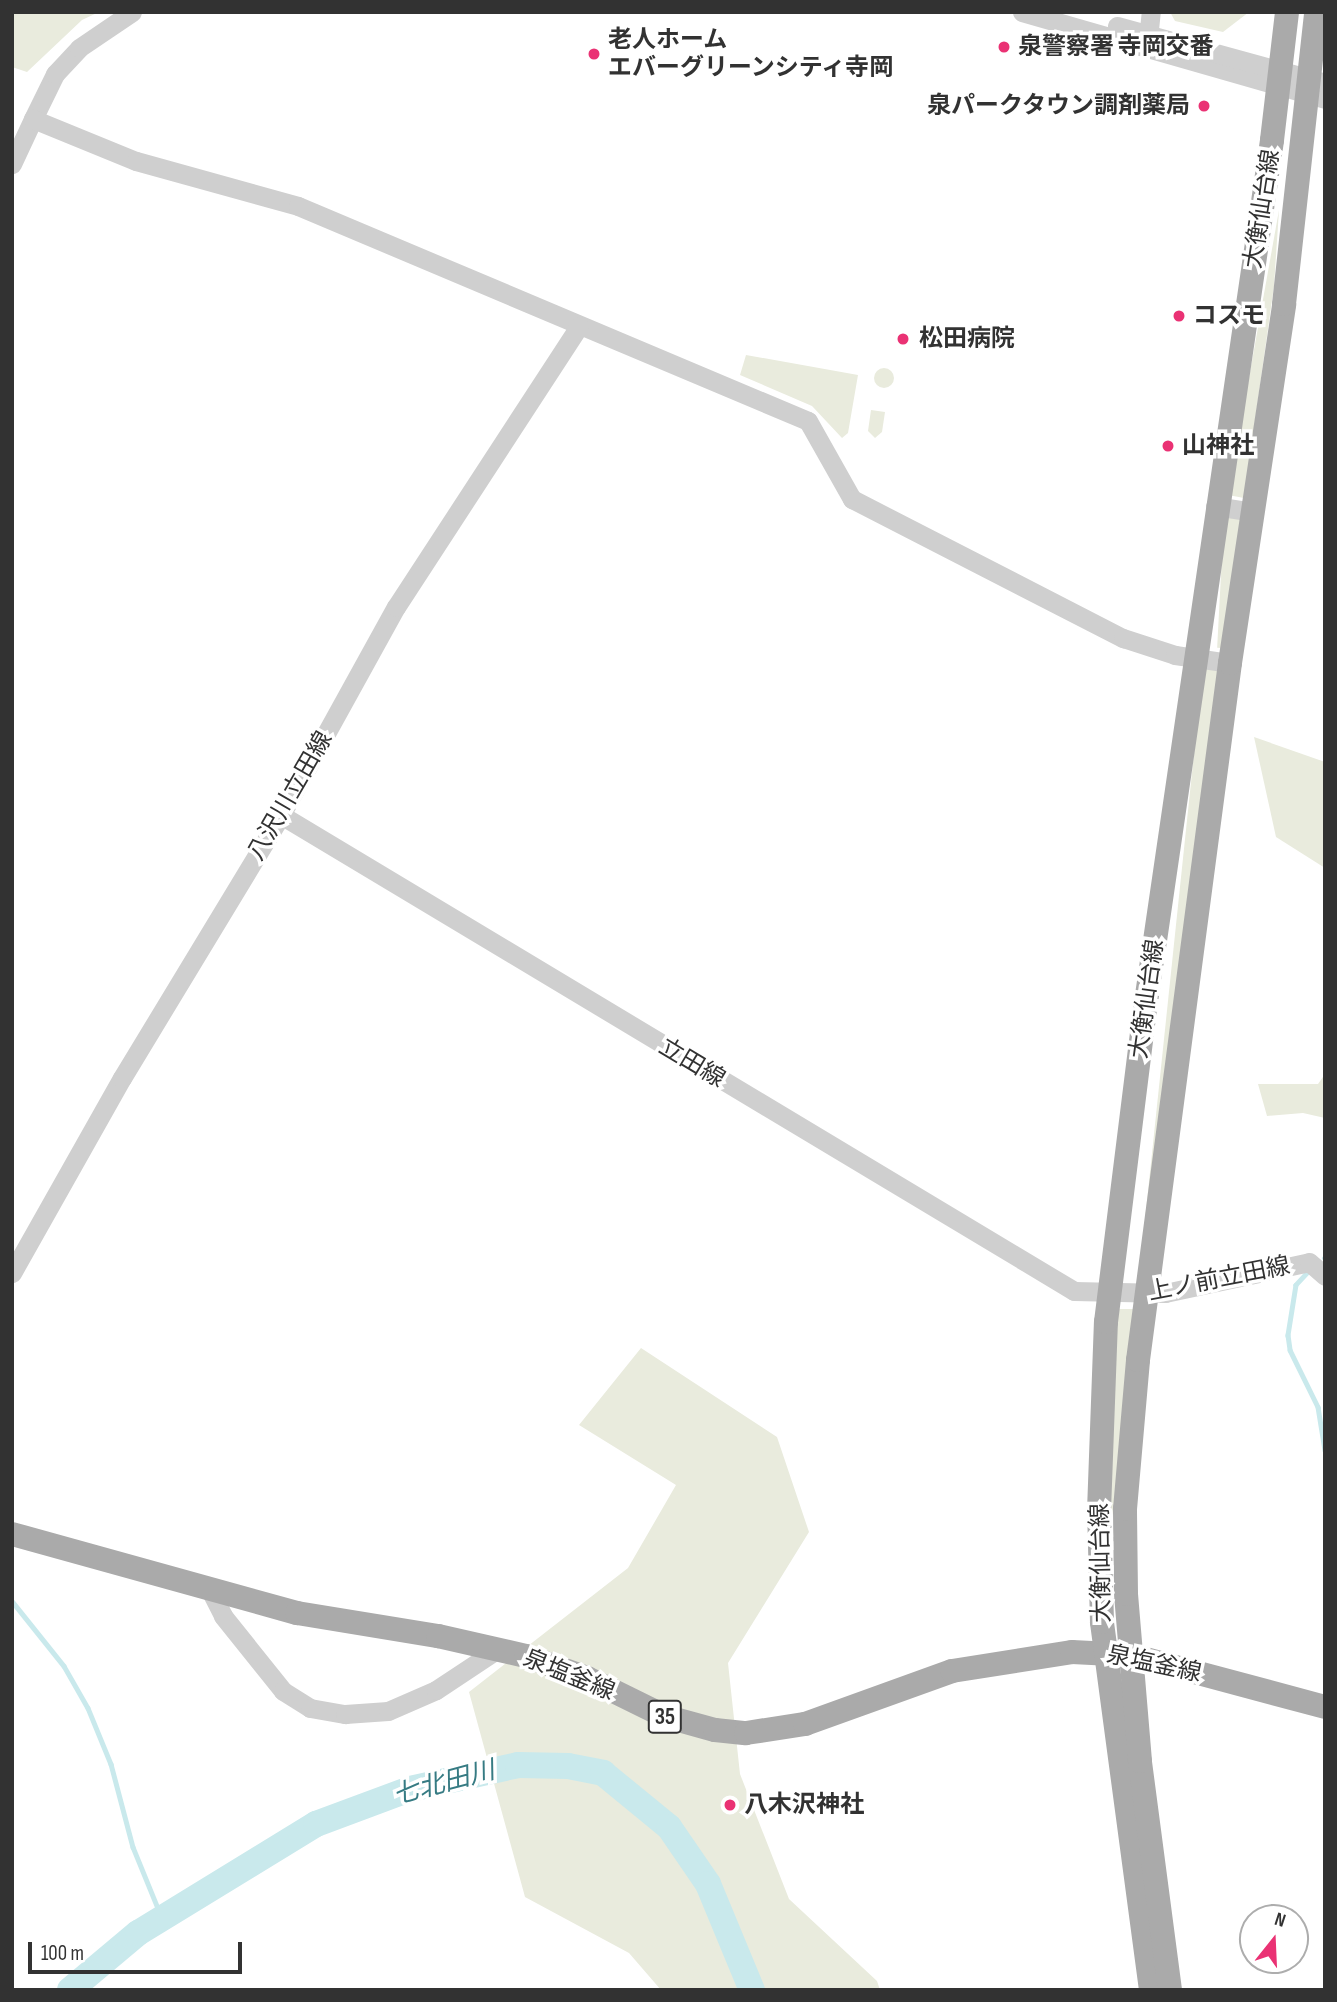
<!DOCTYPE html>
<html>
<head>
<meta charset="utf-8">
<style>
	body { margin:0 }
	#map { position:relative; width:1337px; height:2002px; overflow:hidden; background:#fff; font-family:"Sofia Sans Condensed","Noto Sans JP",sans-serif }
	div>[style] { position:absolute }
	.green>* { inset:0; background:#e9ebdd; transform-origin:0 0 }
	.round { border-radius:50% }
	.stream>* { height:4.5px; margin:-2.25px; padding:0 2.25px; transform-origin:2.25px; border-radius:2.25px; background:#c9e9ec }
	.river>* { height:26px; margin:-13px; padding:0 13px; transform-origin:13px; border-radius:13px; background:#c9e9ec }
	.minor>* { height:19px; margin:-9.5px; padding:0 9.5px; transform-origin:9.5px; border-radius:9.5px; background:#cfcfcf }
	.major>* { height:24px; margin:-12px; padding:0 12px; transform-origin:12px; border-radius:12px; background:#aaa }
	.dots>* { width:19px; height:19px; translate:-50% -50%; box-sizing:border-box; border:4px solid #fff; border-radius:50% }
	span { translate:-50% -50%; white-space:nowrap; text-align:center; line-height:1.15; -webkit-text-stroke:7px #fff; paint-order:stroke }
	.shield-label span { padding:2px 5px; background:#fff; border:2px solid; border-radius:5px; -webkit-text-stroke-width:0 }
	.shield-label { font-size:23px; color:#323232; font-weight:700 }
	.poi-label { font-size:24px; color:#323232; font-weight:700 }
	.left { translate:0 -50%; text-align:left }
	.right { translate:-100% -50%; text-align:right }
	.street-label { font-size:24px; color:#323232 }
	.water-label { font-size:26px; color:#367b83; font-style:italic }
	.frame { position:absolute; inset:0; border:14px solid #323232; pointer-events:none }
	.north { position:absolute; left:1239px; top:1904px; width:70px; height:70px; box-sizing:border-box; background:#fff; border:2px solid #adadad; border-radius:50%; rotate:18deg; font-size:19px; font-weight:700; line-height:28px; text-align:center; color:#323232 }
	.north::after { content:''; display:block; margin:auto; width:24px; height:32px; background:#ea3274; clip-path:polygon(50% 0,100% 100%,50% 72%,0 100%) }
	.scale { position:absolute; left:28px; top:1942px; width:214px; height:32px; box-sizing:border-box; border:4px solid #323232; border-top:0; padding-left:9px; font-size:21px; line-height:24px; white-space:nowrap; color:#323232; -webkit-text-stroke:5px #fff; paint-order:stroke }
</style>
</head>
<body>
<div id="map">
	<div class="green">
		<div style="clip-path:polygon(12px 12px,99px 12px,82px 20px,27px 72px,12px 67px)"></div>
		<div style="clip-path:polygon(1170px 12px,1249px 12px,1223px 32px,1175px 21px)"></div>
		<div style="clip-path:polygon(1279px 210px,1274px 286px,1244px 498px,1228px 495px)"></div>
		<div style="clip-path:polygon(746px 355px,858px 375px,848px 433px,842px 438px,812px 406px,740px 375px)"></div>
		<div class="round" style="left:874px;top:368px;width:20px;height:20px"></div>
		<div style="clip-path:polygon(871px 410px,885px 412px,882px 432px,875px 438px,868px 431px)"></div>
		<div style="left:1224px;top:517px;width:17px;height:131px;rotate:3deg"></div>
		<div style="left:1203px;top:668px;width:18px;height:601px;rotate:6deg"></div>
		<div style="clip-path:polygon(1254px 737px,1325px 762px,1325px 868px,1276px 837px)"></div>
		<div style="clip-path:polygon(1325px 1074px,1325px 1118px,1303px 1113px,1267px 1116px,1258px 1084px,1318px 1084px)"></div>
		<div style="clip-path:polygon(1117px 1309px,1133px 1309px,1116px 1496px,1108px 1538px)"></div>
		<div style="clip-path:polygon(641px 1348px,777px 1437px,809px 1532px,728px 1663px,740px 1774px,789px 1899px,877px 1981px,880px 1990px,661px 1990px,629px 1953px,525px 1897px,469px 1692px,628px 1568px,676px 1485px,579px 1425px)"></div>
	</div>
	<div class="stream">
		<div style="left:1324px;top:1258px;width:1px;rotate:-45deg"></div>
		<div style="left:1309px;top:1271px;width:19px;rotate:133deg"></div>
		<div style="left:1296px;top:1285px;width:51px;rotate:99.1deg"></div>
		<div style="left:1288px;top:1335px;width:15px;rotate:82deg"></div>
		<div style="left:1290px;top:1350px;width:64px;rotate:63.8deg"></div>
		<div style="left:1318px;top:1407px;width:44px;rotate:80.8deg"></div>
		<div style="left:12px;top:1601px;width:83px;rotate:51.3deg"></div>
		<div style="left:64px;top:1666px;width:48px;rotate:60.3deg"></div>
		<div style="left:88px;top:1708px;width:61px;rotate:67.7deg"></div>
		<div style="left:111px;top:1764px;width:86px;rotate:75.2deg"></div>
		<div style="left:133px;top:1847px;width:77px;rotate:67.8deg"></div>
	</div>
	<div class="river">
		<div style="left:70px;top:1990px;width:89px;rotate:-40deg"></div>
		<div style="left:138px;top:1933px;width:209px;rotate:-31.5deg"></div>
		<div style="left:316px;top:1824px;width:100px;rotate:-20.4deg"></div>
		<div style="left:410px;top:1789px;width:111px;rotate:-12.5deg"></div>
		<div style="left:518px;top:1765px;width:50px;rotate:1.1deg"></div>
		<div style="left:568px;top:1766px;width:36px;rotate:11deg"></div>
		<div style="left:603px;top:1773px;width:85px;rotate:39.3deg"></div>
		<div style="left:669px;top:1827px;width:69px;rotate:55.6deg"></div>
		<div style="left:708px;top:1884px;width:115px;rotate:67.5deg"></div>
	</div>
	<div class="minor">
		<div style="left:1022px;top:12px;width:315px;rotate:16deg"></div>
		<div style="left:1117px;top:26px;width:216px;rotate:15.3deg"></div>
		<div style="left:1147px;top:48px;width:36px;rotate:-84deg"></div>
		<div style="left:33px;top:119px;width:50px;rotate:-63.9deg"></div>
		<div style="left:55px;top:74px;width:35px;rotate:-47deg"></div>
		<div style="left:79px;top:48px;width:64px;rotate:-34.2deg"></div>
		<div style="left:12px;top:164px;width:50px;rotate:-65deg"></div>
		<div style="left:33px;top:119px;width:111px;rotate:22.2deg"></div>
		<div style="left:136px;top:161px;width:168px;rotate:15.5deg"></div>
		<div style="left:298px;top:206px;width:553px;rotate:22.86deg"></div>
		<div style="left:808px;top:421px;width:90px;rotate:60.6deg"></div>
		<div style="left:852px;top:499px;width:305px;rotate:27.2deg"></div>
		<div style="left:1123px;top:638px;width:55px;rotate:18.1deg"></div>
		<div style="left:1175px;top:655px;width:56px;rotate:8.3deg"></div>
		<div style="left:1215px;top:506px;width:38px;rotate:9deg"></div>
		<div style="left:281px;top:815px;width:925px;rotate:30.97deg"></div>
		<div style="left:1074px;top:1291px;width:91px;rotate:1.3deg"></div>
		<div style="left:1165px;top:1293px;width:147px;rotate:-12.1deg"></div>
		<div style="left:1309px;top:1262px;width:21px;rotate:41deg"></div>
		<div style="left:12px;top:1273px;width:224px;rotate:-60.6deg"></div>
		<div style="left:122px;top:1078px;width:307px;rotate:-58.8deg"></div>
		<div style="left:281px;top:815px;width:238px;rotate:-61.1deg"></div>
		<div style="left:396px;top:607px;width:335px;rotate:-56.9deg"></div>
		<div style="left:211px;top:1592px;width:27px;rotate:63deg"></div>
		<div style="left:223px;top:1616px;width:96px;rotate:51.3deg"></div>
		<div style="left:283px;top:1691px;width:32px;rotate:32deg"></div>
		<div style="left:310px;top:1708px;width:36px;rotate:10deg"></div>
		<div style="left:345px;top:1714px;width:43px;rotate:-4deg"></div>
		<div style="left:388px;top:1711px;width:52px;rotate:-23.6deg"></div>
		<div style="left:436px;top:1690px;width:74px;rotate:-33.5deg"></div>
	</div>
	<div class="major">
		<div style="left:12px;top:1534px;width:296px;rotate:15.5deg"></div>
		<div style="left:297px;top:1613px;width:143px;rotate:9.3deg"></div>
		<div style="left:438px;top:1636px;width:90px;rotate:12.8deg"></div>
		<div style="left:526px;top:1656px;width:65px;rotate:19.8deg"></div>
		<div style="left:587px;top:1678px;width:86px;rotate:26.3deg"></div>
		<div style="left:664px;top:1716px;width:53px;rotate:15.4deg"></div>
		<div style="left:715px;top:1730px;width:31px;rotate:6deg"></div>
		<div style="left:746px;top:1733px;width:60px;rotate:-8.7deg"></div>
		<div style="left:805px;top:1724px;width:156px;rotate:-19.8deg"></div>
		<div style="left:952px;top:1671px;width:121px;rotate:-9deg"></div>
		<div style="left:1072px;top:1652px;width:59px;rotate:2.9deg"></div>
		<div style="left:1131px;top:1655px;width:201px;rotate:15deg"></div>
		<div style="left:1151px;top:1990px;width:371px;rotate:-97.6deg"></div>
		<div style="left:1102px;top:1622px;width:111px;rotate:-91.5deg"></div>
		<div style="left:1099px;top:1511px;width:189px;rotate:-87.9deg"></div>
		<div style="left:1106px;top:1322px;width:322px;rotate:-82.9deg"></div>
		<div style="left:1146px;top:1002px;width:871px;rotate:-81.68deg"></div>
		<div style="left:1272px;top:140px;width:129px;rotate:-83.3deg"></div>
		<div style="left:1170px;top:1990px;width:231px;rotate:-97.5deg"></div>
		<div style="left:1140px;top:1761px;width:168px;rotate:-94.8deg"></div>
		<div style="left:1126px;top:1594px;width:85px;rotate:-90.7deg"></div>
		<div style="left:1125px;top:1509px;width:150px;rotate:-85deg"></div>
		<div style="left:1138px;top:1360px;width:703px;rotate:-82.48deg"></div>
		<div style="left:1230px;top:663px;width:363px;rotate:-81.4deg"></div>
		<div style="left:1284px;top:304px;width:294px;rotate:-83.7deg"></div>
	</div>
	<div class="dots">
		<div style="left:1004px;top:47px;background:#ea3274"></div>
		<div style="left:594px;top:54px;background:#ea3274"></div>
		<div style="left:1204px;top:106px;background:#ea3274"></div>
		<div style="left:1179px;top:316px;background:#ea3274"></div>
		<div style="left:903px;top:339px;background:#ea3274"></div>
		<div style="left:1168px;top:446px;background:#ea3274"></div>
		<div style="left:730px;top:1805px;background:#ea3274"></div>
	</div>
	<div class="shield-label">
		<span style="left:665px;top:1717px">35</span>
	</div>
	<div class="poi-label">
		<span class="left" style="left:608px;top:54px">老人ホーム<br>エバーグリーンシティ寺岡</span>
		<span class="left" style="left:1018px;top:47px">泉警察署 寺岡交番</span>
		<span class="right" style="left:1190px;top:106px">泉パークタウン調剤薬局</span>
		<span class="left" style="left:1193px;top:316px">コスモ</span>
		<span class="left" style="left:919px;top:339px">松田病院</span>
		<span class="left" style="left:1182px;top:446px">山神社</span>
		<span class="left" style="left:744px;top:1805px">八木沢神社</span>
	</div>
	<div class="street-label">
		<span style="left:1262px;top:209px;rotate:-81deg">大衡仙台線</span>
		<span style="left:290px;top:796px;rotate:-60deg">八沢川立田線</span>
		<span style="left:1147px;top:999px;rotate:-82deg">大衡仙台線</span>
		<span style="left:692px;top:1063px;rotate:31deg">立田線</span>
		<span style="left:1219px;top:1279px;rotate:-11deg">上ノ前立田線</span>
		<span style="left:1101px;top:1563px;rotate:-91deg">大衡仙台線</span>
		<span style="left:1154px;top:1664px;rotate:12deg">泉塩釜線</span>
		<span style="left:569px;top:1675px;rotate:22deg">泉塩釜線</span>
	</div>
	<div class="water-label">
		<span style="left:444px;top:1784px;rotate:-15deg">七北田川</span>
	</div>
	<div class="frame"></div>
	<div class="north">N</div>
	<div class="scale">100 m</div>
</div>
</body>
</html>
